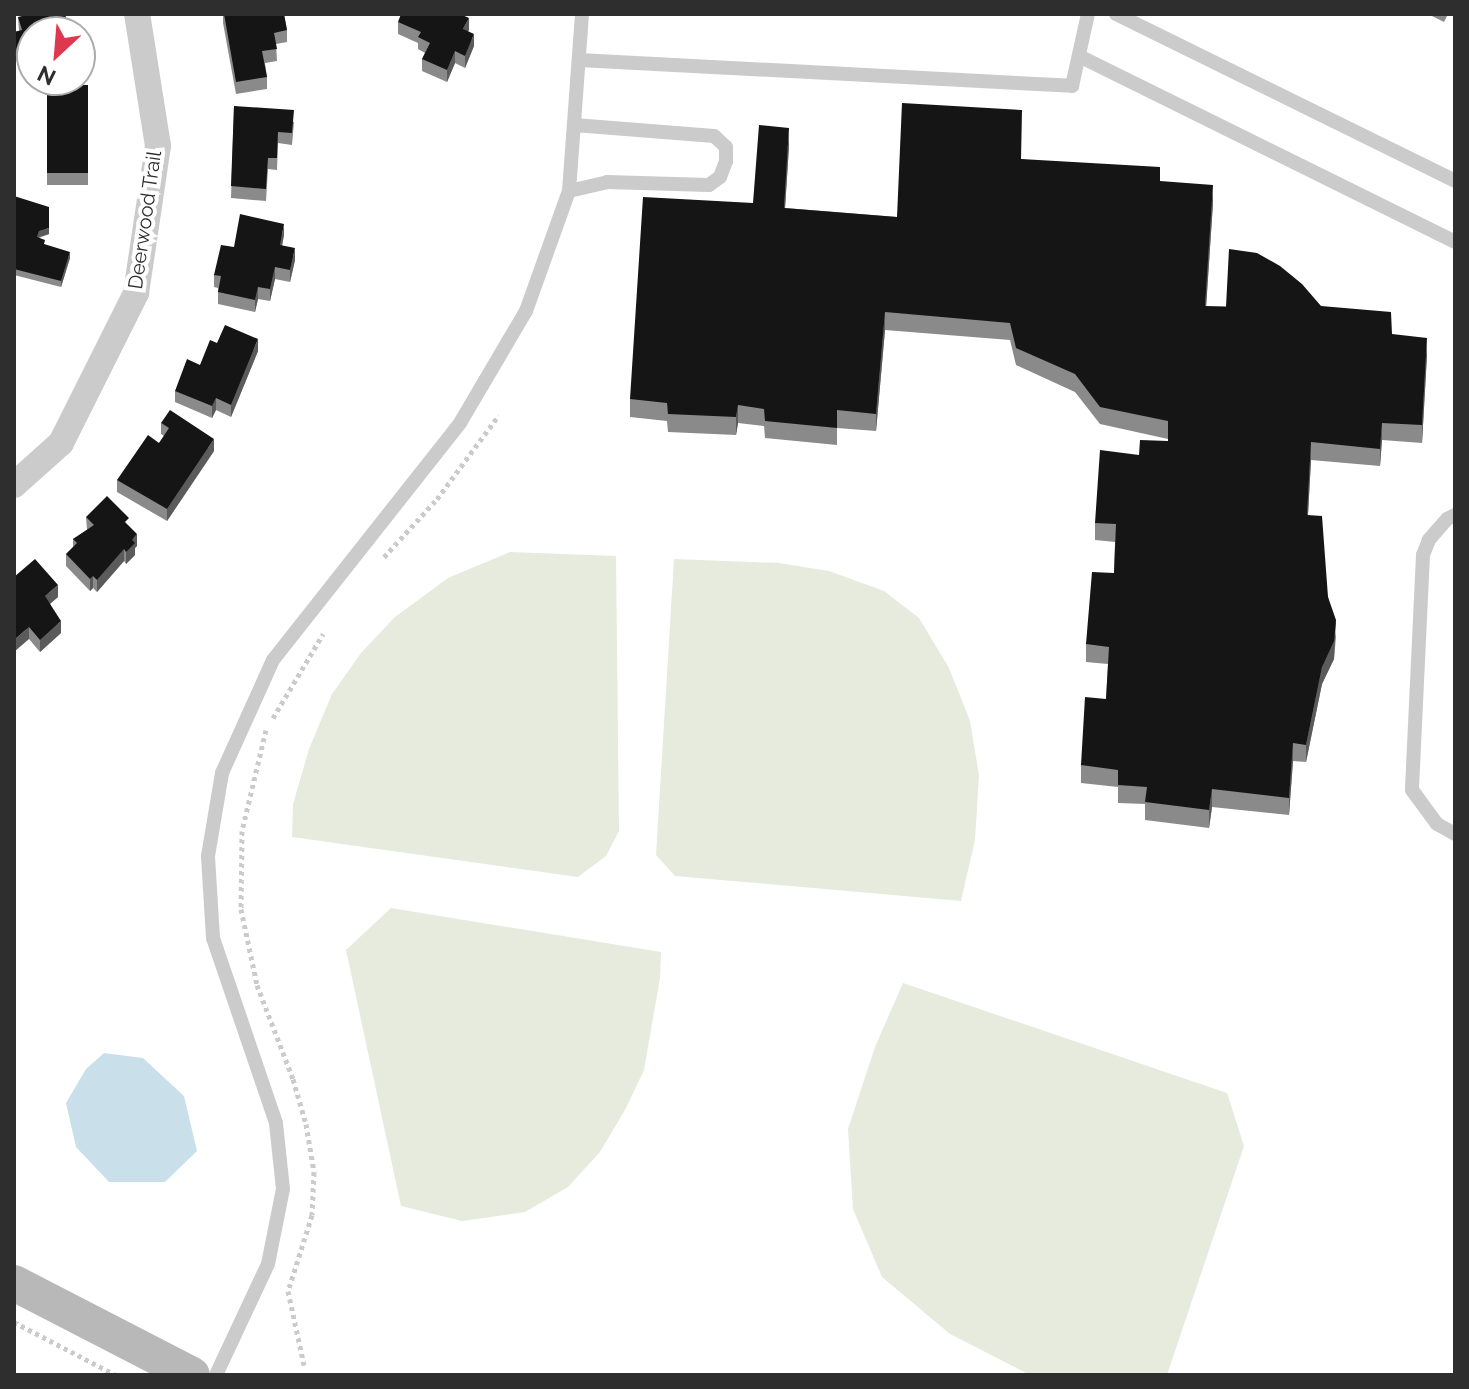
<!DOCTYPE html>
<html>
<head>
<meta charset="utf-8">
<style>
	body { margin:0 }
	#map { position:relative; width:1469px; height:1389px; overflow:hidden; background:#fff; font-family:Raleway,sans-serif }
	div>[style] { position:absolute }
	.green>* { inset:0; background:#e6ebdd }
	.water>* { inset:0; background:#c9e0ea }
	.path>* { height:5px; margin-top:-2.5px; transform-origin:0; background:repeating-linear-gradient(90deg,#cbcbcb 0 4px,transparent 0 8px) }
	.lane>* { height:14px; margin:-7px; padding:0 7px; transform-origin:7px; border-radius:7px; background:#cbcbcb }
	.street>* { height:26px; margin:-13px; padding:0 13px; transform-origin:13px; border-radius:13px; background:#cbcbcb }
	.secondary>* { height:36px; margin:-18px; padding:0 18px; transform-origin:18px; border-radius:18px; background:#b8b8b8 }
	.wall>* { inset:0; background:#8a8a8a; transform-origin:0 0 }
	.shaded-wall>* { inset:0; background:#5b5b5b }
	.building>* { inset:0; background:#151515; transform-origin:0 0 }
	span { translate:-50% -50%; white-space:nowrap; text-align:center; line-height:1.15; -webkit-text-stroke:8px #fff; paint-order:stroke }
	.street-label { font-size:20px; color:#2e2e2e }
	.frame { position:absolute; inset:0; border:16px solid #2e2e2e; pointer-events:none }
	.north { position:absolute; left:16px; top:16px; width:80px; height:80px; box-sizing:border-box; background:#fff; border:2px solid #ababab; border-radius:50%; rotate:206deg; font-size:22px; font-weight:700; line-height:32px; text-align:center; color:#2e2e2e }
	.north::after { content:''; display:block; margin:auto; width:28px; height:36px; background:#de3750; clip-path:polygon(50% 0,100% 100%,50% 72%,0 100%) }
</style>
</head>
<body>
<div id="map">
	<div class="green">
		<div style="clip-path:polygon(510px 552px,616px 556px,619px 831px,606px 856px,578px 877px,292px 837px,293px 804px,309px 749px,332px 694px,361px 653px,395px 617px,448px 578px)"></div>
		<div style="clip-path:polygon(674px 559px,779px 563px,829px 571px,884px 591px,919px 618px,949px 668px,970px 721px,979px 775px,975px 840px,961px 901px,675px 876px,656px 855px)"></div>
		<div style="clip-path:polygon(391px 908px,661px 952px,660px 978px,644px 1070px,626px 1108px,600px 1152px,568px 1187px,525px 1212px,462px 1221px,401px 1206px,346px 950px)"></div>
		<div style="clip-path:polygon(903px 983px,1227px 1093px,1244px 1146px,1167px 1375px,1030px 1375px,950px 1334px,882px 1277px,853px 1209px,848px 1129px,875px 1047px)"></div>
	</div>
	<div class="water">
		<div style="clip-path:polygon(104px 1053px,143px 1058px,184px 1096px,197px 1151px,165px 1182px,109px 1182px,76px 1147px,66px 1103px,86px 1069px)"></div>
	</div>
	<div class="path">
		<div style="left:384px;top:557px;width:79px;rotate:-47.6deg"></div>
		<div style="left:437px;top:499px;width:104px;rotate:-53.6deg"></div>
		<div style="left:273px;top:718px;width:98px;rotate:-59.2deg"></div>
		<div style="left:266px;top:730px;width:104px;rotate:103.4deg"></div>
		<div style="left:242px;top:831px;width:78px;rotate:90.7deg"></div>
		<div style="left:241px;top:909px;width:78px;rotate:78.1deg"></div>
		<div style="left:257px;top:985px;width:101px;rotate:69deg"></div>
		<div style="left:293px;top:1079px;width:47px;rotate:73.9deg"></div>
		<div style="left:306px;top:1124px;width:49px;rotate:80.5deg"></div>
		<div style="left:314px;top:1172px;width:43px;rotate:92.7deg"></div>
		<div style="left:312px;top:1215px;width:80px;rotate:107.5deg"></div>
		<div style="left:288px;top:1291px;width:76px;rotate:77.8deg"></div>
		<div style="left:14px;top:1322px;width:115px;rotate:27.5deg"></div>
	</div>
	<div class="lane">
		<div style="left:1116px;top:14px;width:378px;rotate:26.2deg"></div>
		<div style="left:1079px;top:56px;width:419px;rotate:26.3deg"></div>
		<div style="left:579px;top:60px;width:494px;rotate:3deg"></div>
		<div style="left:1072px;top:86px;width:74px;rotate:-77.5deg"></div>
		<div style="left:569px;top:191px;width:39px;rotate:-13deg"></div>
		<div style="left:607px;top:182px;width:102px;rotate:1.7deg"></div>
		<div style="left:709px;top:185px;width:14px;rotate:-36deg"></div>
		<div style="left:720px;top:177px;width:17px;rotate:-69deg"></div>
		<div style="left:726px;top:161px;width:14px;rotate:-90deg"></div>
		<div style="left:726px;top:147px;width:16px;rotate:-137deg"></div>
		<div style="left:714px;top:136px;width:140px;rotate:-175.5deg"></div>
		<div style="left:1455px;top:515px;width:9px;rotate:153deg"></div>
		<div style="left:1447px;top:519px;width:28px;rotate:131deg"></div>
		<div style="left:1429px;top:540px;width:16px;rotate:112deg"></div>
		<div style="left:1423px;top:555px;width:235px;rotate:92.7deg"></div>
		<div style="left:1412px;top:790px;width:42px;rotate:53.7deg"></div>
		<div style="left:1437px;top:824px;width:21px;rotate:29deg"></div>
		<div style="left:216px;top:1375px;width:123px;rotate:-64.9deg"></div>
		<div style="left:268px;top:1264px;width:76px;rotate:-78.7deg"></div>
		<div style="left:283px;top:1189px;width:66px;rotate:-96.1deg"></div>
		<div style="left:276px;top:1123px;width:195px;rotate:-108.8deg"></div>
		<div style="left:213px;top:938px;width:82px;rotate:-93.5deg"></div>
		<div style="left:208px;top:856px;width:84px;rotate:-80.4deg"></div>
		<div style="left:222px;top:773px;width:124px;rotate:-65.7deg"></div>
		<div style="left:273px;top:660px;width:302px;rotate:-51.7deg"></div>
		<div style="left:460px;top:423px;width:130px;rotate:-59.5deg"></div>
		<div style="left:526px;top:311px;width:127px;rotate:-70.3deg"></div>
		<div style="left:569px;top:191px;width:177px;rotate:-85.8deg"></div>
	</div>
	<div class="street">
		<div style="left:14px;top:485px;width:63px;rotate:-41.8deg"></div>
		<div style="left:61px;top:443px;width:168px;rotate:-63.4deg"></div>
		<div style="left:136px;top:293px;width:149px;rotate:-81.5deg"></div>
		<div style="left:158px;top:146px;width:134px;rotate:-99deg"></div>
	</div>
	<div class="secondary">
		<div style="left:14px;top:1283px;width:200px;rotate:27.3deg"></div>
	</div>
	<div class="wall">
		<div style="clip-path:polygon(223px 14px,284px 14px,287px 30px,287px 42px,276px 44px,277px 61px,265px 63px,267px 77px,267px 89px,236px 94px,223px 23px)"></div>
		<div style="clip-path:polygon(1428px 14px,1448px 14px,1444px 22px)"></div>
		<div style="clip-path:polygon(18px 17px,32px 32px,32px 76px,28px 63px,18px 66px,14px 51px,14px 32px,19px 31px)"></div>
		<div style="clip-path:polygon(398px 22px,469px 30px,468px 31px,474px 46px,465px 68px,455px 63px,447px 82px,422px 71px,422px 59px,425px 53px,418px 49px,418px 43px,398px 34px)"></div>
		<div style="left:47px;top:85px;width:41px;height:100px"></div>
		<div style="clip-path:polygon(234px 106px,294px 122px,292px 145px,278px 143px,277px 170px,268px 169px,266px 201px,231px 198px)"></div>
		<div style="clip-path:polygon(789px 146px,785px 208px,897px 217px,1021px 159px,1160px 181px,1213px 203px,1206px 306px,1321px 306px,1392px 334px,1427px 355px,1422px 443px,1382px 440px,1380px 466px,1311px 460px,1308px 515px,1328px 597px,1336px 637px,1334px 659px,1322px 684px,1306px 762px,1293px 761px,1289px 815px,1212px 807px,1209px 828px,1145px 820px,1145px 804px,1118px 803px,1118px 787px,1081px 783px,1081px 765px,1106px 699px,1108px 664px,1086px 662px,1086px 644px,1114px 573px,1115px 542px,1095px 540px,1095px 523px,1139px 455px,1168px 441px,1168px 439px,1100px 424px,1075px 392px,1016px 365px,1010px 340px,885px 330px,876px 431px,837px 428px,837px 445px,765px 438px,764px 426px,738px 423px,736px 435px,668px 432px,667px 421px,630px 417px,630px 399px)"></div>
		<div style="clip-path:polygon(14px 196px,49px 234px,39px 238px,45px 245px,70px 258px,61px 287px,14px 275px)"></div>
		<div style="clip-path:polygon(284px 235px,282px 245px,295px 260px,290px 282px,275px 279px,270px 301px,258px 299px,255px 312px,218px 304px,218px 288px,214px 287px,214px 275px,234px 247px)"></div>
		<div style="clip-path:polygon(217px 343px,258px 351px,231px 417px,216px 410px,212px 418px,175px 402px,175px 391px,200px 365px)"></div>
		<div style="clip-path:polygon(161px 423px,214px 451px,167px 521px,117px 492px,117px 480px,159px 443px,164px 436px,161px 434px)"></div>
		<div style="clip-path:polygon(86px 517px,129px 526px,137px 546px,135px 548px,135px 555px,126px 564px,124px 561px,97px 592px,93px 588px,90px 591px,66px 566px,66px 554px,73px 547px,73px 539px,87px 530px)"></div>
		<div style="clip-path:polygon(14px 577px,58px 597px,50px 604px,61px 633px,40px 652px,29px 639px)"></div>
	</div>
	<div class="shaded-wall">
		<div style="clip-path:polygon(469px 18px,469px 30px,463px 41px,463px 29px)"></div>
		<div style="clip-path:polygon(474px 34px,474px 46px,465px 68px,465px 56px)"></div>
		<div style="clip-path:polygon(28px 51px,28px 63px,18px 66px,18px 54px)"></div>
		<div style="clip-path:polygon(455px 51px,455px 63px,447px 82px,447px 70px)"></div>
		<div style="clip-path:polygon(789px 128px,789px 146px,784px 225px,784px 208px)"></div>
		<div style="clip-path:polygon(1213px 185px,1213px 203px,1205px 324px,1205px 306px)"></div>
		<div style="clip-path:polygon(284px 224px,284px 235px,280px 257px,280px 245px)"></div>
		<div style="clip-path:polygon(49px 228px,49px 234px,39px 237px,37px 243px,37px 237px,39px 231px)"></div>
		<div style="clip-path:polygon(295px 248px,295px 260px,290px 282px,290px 270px)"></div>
		<div style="clip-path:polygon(70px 252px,70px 258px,61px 287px,61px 281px)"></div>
		<div style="clip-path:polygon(275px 267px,275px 279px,270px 301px,270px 289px)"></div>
		<div style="clip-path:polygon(258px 287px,258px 299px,255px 312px,255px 300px)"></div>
		<div style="clip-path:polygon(885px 312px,885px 330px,876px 431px,876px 414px)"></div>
		<div style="clip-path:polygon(1427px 338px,1427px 355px,1422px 443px,1422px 425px)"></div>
		<div style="clip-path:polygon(258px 339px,258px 351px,231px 417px,231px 405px)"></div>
		<div style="clip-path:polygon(216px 398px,216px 410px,212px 418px,212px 406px)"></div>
		<div style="clip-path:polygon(738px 405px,738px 423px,736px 435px,736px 417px)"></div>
		<div style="clip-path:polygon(1382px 423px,1382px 440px,1380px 466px,1380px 449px)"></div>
		<div style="clip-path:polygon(214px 439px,214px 451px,167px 521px,167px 509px)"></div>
		<div style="clip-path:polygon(1311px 442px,1311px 460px,1307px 533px,1307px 515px)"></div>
		<div style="clip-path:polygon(137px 534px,137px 546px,135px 548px,135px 555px,126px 564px,126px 552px,132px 540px)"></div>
		<div style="clip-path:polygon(124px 549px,124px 561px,97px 592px,97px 580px)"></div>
		<div style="clip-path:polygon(93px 576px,93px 588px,90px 591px,90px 579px)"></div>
		<div style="clip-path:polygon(58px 585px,58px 597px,45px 608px,45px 596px)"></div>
		<div style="clip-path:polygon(1336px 620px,1334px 659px,1322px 684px,1306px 762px,1306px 745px,1322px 667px)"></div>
		<div style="clip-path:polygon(61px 621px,61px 633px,40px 652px,40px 640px)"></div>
		<div style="clip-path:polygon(29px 627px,29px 639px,14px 652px,14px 640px)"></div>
		<div style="clip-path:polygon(1293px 743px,1293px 761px,1289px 815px,1289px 798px)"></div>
		<div style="clip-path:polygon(1212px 789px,1212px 807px,1209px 828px,1209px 810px)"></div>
	</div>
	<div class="building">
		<div style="clip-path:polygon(30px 14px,65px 14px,70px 32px,32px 32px,32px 65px,28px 51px,18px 54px,14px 39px,14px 32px,22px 30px,18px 17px)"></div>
		<div style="clip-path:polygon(224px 14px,284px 14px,287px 30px,274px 33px,277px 49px,262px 51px,267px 77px,236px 82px)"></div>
		<div style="clip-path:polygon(401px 14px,460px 14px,469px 18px,463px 29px,474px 34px,465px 56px,455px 51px,447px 70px,422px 59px,430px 43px,418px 37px,421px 32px,398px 22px)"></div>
		<div style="left:47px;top:85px;width:41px;height:88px"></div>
		<div style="clip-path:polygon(902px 103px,1022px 110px,1021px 159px,1160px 167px,1160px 181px,1213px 185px,1205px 306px,1226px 307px,1229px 249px,1257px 253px,1280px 266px,1302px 284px,1321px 306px,1391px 312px,1392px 334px,1427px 338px,1422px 425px,1382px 423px,1380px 449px,1311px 442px,1307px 515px,1322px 516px,1328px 597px,1336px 620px,1334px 641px,1322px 667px,1306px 745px,1293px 743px,1289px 798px,1212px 789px,1209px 810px,1145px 802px,1147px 787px,1118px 785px,1118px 770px,1081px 765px,1085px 697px,1106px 699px,1109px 647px,1086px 644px,1092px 572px,1114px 573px,1116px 524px,1095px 523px,1100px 450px,1139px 455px,1140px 440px,1168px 441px,1168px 421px,1100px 407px,1075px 374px,1016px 348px,1010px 323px,885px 312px,876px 414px,837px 410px,837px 428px,765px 421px,764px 409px,738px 405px,736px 417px,668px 414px,667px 403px,630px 399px,643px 197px,753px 203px,759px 125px,789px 128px,784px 208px,897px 217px)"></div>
		<div style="clip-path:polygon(234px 106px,294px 110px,292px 133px,278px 132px,277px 158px,268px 158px,266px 189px,231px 186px)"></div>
		<div style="clip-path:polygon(14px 196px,49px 207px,49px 228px,39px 231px,37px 237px,45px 240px,44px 244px,70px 252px,61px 281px,14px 269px)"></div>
		<div style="clip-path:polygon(240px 214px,284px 224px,280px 245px,295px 248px,290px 270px,275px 267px,270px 289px,258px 287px,255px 300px,218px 292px,221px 276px,214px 275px,221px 245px,234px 247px)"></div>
		<div style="clip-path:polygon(225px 325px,258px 339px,231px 405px,216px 398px,212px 406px,175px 391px,187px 359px,200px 365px,210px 340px,217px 343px)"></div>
		<div style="clip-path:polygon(170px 410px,214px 439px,167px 509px,117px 480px,148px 435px,159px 443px,169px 428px,161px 423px)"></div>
		<div style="clip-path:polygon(107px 496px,129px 518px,125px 522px,137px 534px,132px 540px,135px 543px,126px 552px,124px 549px,97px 580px,93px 576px,90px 579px,66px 554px,77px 543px,73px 539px,94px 525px,86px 517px)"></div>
		<div style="clip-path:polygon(35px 559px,58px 585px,45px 596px,61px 621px,40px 640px,29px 627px,14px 640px,14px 577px)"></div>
	</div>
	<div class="street-label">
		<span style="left:145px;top:220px;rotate:-82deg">Deerwood Trail</span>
	</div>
	<div class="frame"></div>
	<div class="north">N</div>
</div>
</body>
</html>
